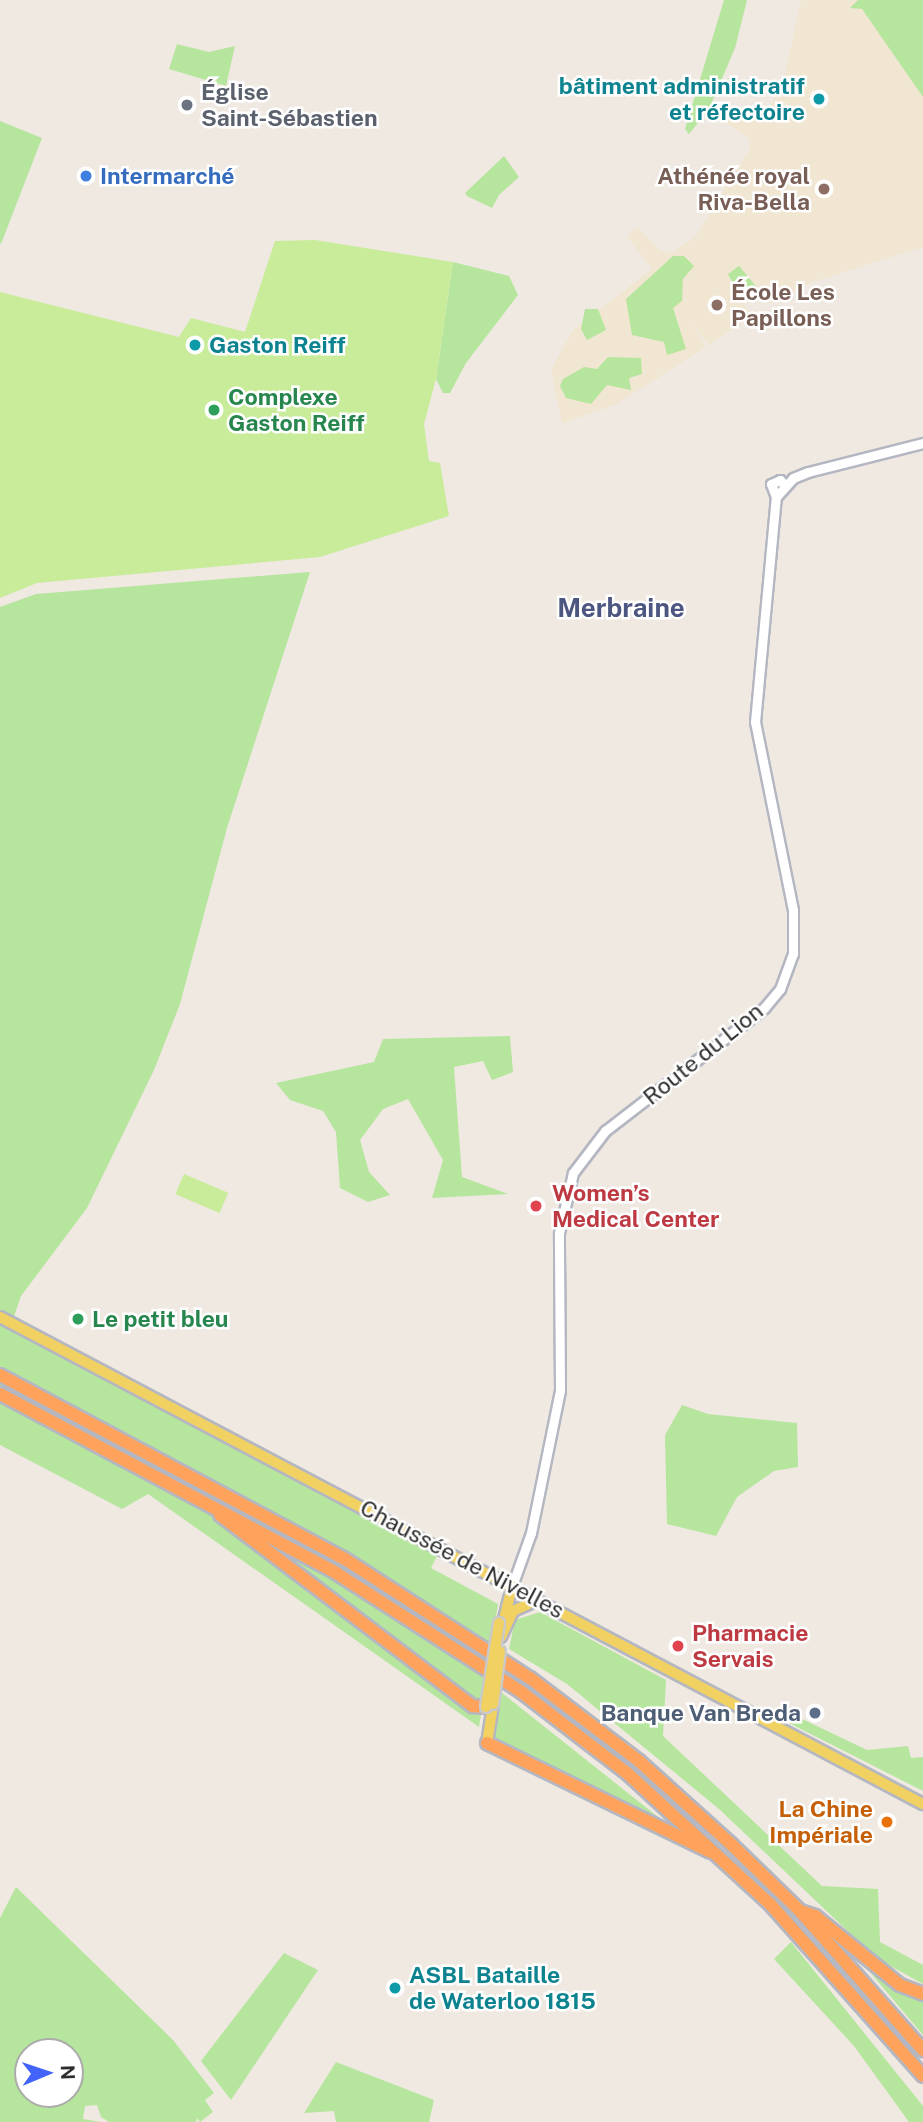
<!DOCTYPE html>
<html>
<head>
<meta charset="utf-8">
<style>
	body { margin:0 }
	#map { position:relative; width:923px; height:2122px; overflow:hidden; background:#efe9e1; font-family:"Public Sans",sans-serif }
	div>[style] { position:absolute }
	.education>* { inset:0; background:#f0e6d1 }
	.green>* { inset:0; background:#b6e59e }
	.pitch>* { inset:0; background:#c9ec9a; transform-origin:0 0 }
	.roads { filter:drop-shadow(2px 0 #b4b7c1) drop-shadow(-2px 0 #b4b7c1) drop-shadow(0 2px #b4b7c1) drop-shadow(0 -2px #b4b7c1) }
	.minor>* { height:9px; margin:-4.5px; padding:0 4.5px; transform-origin:4.5px; border-radius:4.5px; background:#fff }
	.major>* { height:10px; margin:-5px; padding:0 5px; transform-origin:5px; border-radius:5px; background:#f2d163 }
	.highway>* { height:12px; margin:-6px; padding:0 6px; transform-origin:6px; border-radius:6px; background:#ffa35c }
	.bridges { filter:drop-shadow(2px 0 #c9c9c9) drop-shadow(-2px 0 #c9c9c9) drop-shadow(0 2px #c9c9c9) drop-shadow(0 -2px #c9c9c9) }
	.major-bridge>* { height:10px; margin:-5px; padding:0 5px; transform-origin:5px; border-radius:5px; background:#f2d163 }
	.dots>* { width:19px; height:19px; translate:-50% -50%; box-sizing:border-box; border:4px solid #fff; border-radius:50% }
	span { translate:-50% -50%; white-space:nowrap; text-align:center; line-height:1.15; -webkit-text-stroke:5px #fff; paint-order:stroke }
	.culture-label { font-size:23px; color:#0d838f; font-weight:700 }
	.right { translate:-100% -50%; text-align:right }
	.left { translate:0 -50%; text-align:left }
	.worship-label { font-size:23px; color:#5b616d; font-weight:700 }
	.shop-label { font-size:23px; color:#366cbe; font-weight:700 }
	.education-label { font-size:23px; color:#785e54; font-weight:700 }
	.leisure-label { font-size:23px; color:#27864d; font-weight:700 }
	.street-label { font-size:23px; color:#2e2e2e }
	.health-label { font-size:23px; color:#be3a42; font-weight:700 }
	.service-label { font-size:23px; color:#4e5e75; font-weight:700 }
	.food-label { font-size:23px; color:#c56008; font-weight:700 }
	.quarter-label { font-size:26px; color:#4d5680; font-weight:700 }
	.north { position:absolute; left:14px; top:2038px; width:70px; height:70px; box-sizing:border-box; background:#fff; border:2px solid #ababab; border-radius:50%; rotate:88deg; font-size:19px; font-weight:700; line-height:28px; text-align:center; color:#2e2e2e }
	.north::after { content:''; display:block; margin:auto; width:24px; height:32px; background:#4264fb; clip-path:polygon(50% 0,100% 100%,50% 72%,0 100%) }
</style>
</head>
<body>
<div id="map">
	<div class="education">
		<div style="clip-path:polygon(801px 0,923px 0,923px 247px,810px 283px,771px 303px,759px 290px,742px 300px,751px 317px,709px 345px,692px 323px,706px 347px,615px 405px,562px 423px,551px 370px,572px 331px,652px 269px,627px 237px,637px 227px,660px 251px,673px 252px,696px 236px,749px 150px,750px 139px,721px 120px,723px 113px,726px 108px,754px 121px,764px 120px,785px 75px)"></div>
	</div>
	<div class="green">
		<div style="clip-path:polygon(724px 0,747px 0,735px 48px,709px 109px,689px 134px,685px 129px)"></div>
		<div style="clip-path:polygon(858px 0,923px 0,923px 97px,862px 9px,850px 8px)"></div>
		<div style="clip-path:polygon(177px 44px,209px 52px,235px 46px,226px 86px,169px 69px)"></div>
		<div style="clip-path:polygon(0 121px,42px 138px,1px 244px,0 243px)"></div>
		<div style="clip-path:polygon(504px 156px,519px 177px,499px 195px,492px 208px,467px 196px,465px 193px)"></div>
		<div style="clip-path:polygon(673px 256px,684px 256px,694px 266px,683px 279px,682px 301px,673px 308px,686px 349px,667px 355px,664px 342px,632px 335px,626px 299px)"></div>
		<div style="clip-path:polygon(453px 262px,509px 276px,518px 295px,466px 363px,450px 393px,443px 393px,436px 379px)"></div>
		<div style="clip-path:polygon(739px 266px,759px 290px,742px 300px,728px 274px)"></div>
		<div style="clip-path:polygon(585px 309px,598px 309px,606px 330px,587px 340px,581px 329px)"></div>
		<div style="clip-path:polygon(608px 357px,641px 358px,642px 374px,629px 378px,631px 390px,607px 385px,591px 404px,566px 398px,560px 386px,563px 379px,584px 367px,597px 369px)"></div>
		<div style="clip-path:polygon(310px 572px,227px 828px,180px 1004px,154px 1070px,87px 1208px,21px 1296px,11px 1325px,439px 1552px,431px 1568px,498px 1604px,479px 1727px,148px 1494px,122px 1509px,0 1445px,0 607px,36px 594px)"></div>
		<div style="clip-path:polygon(510px 1036px,513px 1072px,492px 1080px,483px 1061px,454px 1067px,462px 1177px,508px 1194px,432px 1198px,443px 1160px,408px 1099px,383px 1109px,360px 1140px,369px 1172px,390px 1195px,368px 1202px,340px 1188px,336px 1132px,323px 1111px,290px 1100px,276px 1083px,374px 1062px,383px 1039px)"></div>
		<div style="clip-path:polygon(682px 1405px,708px 1414px,797px 1423px,798px 1467px,774px 1471px,737px 1497px,716px 1536px,667px 1524px,665px 1435px)"></div>
		<div style="clip-path:polygon(540px 1612px,666px 1680px,663px 1736px,822px 1886px,878px 1889px,880px 1942px,923px 1965px,923px 1984px,876px 1958px,719px 1809px,567px 1684px,509px 1649px,515px 1620px)"></div>
		<div style="clip-path:polygon(502px 1693px,677px 1832px,492px 1744px)"></div>
		<div style="clip-path:polygon(798px 1717px,867px 1750px,908px 1746px,911px 1758px,923px 1757px,923px 1791px,789px 1723px)"></div>
		<div style="clip-path:polygon(evenodd,16px 1887px,173px 2040px,214px 2093px,205px 2100px,213px 2112px,200px 2122px,197px 2118px,196px 2122px,109px 2122px,101px 2117px,97px 2105px,85px 2106px,83px 2119px,101px 2122px,0 2122px,0 1918px,16px 1887px,70px 2052px,70px 2094px,28px 2094px,28px 2052px,70px 2052px)"></div>
		<div style="clip-path:polygon(791px 1942px,923px 2106px,923px 2122px,909px 2122px,854px 2046px,774px 1959px)"></div>
		<div style="clip-path:polygon(284px 1953px,318px 1970px,231px 2100px,201px 2061px)"></div>
		<div style="clip-path:polygon(869px 1971px,923px 1998px,923px 2035px)"></div>
		<div style="clip-path:polygon(336px 2062px,434px 2100px,429px 2122px,336px 2122px,334px 2111px,304px 2113px)"></div>
	</div>
	<div class="pitch">
		<div style="clip-path:polygon(315px 240px,453px 262px,436px 379px,424px 424px,429px 461px,440px 463px,449px 516px,320px 557px,37px 583px,0 598px,0 292px,179px 337px,191px 318px,245px 332px,275px 241px)"></div>
		<div style="left:184px;top:1174px;width:48px;height:22px;rotate:23deg"></div>
	</div>
	<div class="roads">
		<div class="minor">
			<div style="left:776px;top:497px;width:25px;rotate:-48deg"></div>
			<div style="left:793px;top:478px;width:16px;rotate:-22deg"></div>
			<div style="left:808px;top:472px;width:119px;rotate:-14.2deg"></div>
			<div style="left:512px;top:1586px;width:56px;rotate:-70.3deg"></div>
			<div style="left:531px;top:1533px;width:146px;rotate:-78.5deg"></div>
			<div style="left:560px;top:1390px;width:157px;rotate:-90.4deg"></div>
			<div style="left:559px;top:1233px;width:62px;rotate:-76.9deg"></div>
			<div style="left:573px;top:1173px;width:53px;rotate:-52.7deg"></div>
			<div style="left:605px;top:1131px;width:201px;rotate:-37.7deg"></div>
			<div style="left:764px;top:1008px;width:25px;rotate:-50deg"></div>
			<div style="left:780px;top:989px;width:37px;rotate:-70deg"></div>
			<div style="left:793px;top:954px;width:44px;rotate:-90deg"></div>
			<div style="left:793px;top:910px;width:192px;rotate:-101.4deg"></div>
			<div style="left:755px;top:722px;width:226px;rotate:-84.7deg"></div>
			<div style="left:776px;top:497px;width:14px;rotate:-111deg"></div>
			<div style="left:771px;top:484px;width:10px;rotate:-24deg"></div>
			<div style="left:780px;top:480px;width:7px;rotate:45deg"></div>
		</div>
		<div class="major">
			<div style="left:0;top:1317px;width:1044px;rotate:27.82deg"></div>
			<div style="left:504px;top:1619px;width:34px;rotate:-76deg"></div>
			<div style="left:501px;top:1637px;width:29px;rotate:-65deg"></div>
			<div style="left:513px;top:1611px;width:27px;rotate:-24deg"></div>
			<div style="left:487px;top:1743px;width:39px;rotate:-81deg"></div>
		</div>
		<div class="highway">
			<div style="left:0;top:1375px;width:391px;rotate:28.1deg"></div>
			<div style="left:345px;top:1559px;width:220px;rotate:32.8deg"></div>
			<div style="left:530px;top:1678px;width:137px;rotate:37.3deg"></div>
			<div style="left:639px;top:1761px;width:125px;rotate:42.1deg"></div>
			<div style="left:732px;top:1845px;width:95px;rotate:44.1deg"></div>
			<div style="left:800px;top:1911px;width:186px;rotate:48.5deg"></div>
			<div style="left:0;top:1394px;width:381px;rotate:28deg"></div>
			<div style="left:336px;top:1573px;width:219px;rotate:32.7deg"></div>
			<div style="left:520px;top:1691px;width:135px;rotate:37.5deg"></div>
			<div style="left:627px;top:1773px;width:194px;rotate:42.5deg"></div>
			<div style="left:770px;top:1904px;width:230px;rotate:48.3deg"></div>
			<div style="left:220px;top:1515px;width:317px;rotate:37.1deg"></div>
			<div style="left:473px;top:1706px;width:13px;rotate:4deg"></div>
			<div style="left:486px;top:1707px;width:12px;rotate:-55deg"></div>
			<div style="left:487px;top:1743px;width:248px;rotate:26deg"></div>
			<div style="left:803px;top:1912px;width:13px;rotate:18deg"></div>
			<div style="left:815px;top:1916px;width:109px;rotate:39.1deg"></div>
			<div style="left:900px;top:1985px;width:25px;rotate:21deg"></div>
		</div>
	</div>
	<div class="bridges">
		<div class="major-bridge">
			<div style="left:493px;top:1704px;width:53px;rotate:-82.5deg"></div>
			<div style="left:486px;top:1707px;width:85px;rotate:-81.2deg"></div>
		</div>
	</div>
	<div class="dots">
		<div style="left:819px;top:99px;background:#0f9aa8"></div>
		<div style="left:187px;top:105px;background:#6b7280"></div>
		<div style="left:86px;top:176px;background:#3f7fe0"></div>
		<div style="left:824px;top:189px;background:#8d6e63"></div>
		<div style="left:717px;top:305px;background:#8d6e63"></div>
		<div style="left:195px;top:345px;background:#0f9aa8"></div>
		<div style="left:214px;top:410px;background:#2e9e5b"></div>
		<div style="left:536px;top:1206px;background:#e0444e"></div>
		<div style="left:78px;top:1319px;background:#2e9e5b"></div>
		<div style="left:678px;top:1646px;background:#e0444e"></div>
		<div style="left:815px;top:1713px;background:#5c6f8a"></div>
		<div style="left:887px;top:1822px;background:#e8710a"></div>
		<div style="left:395px;top:1988px;background:#0f9aa8"></div>
	</div>
	<div class="culture-label">
		<span class="right" style="left:805px;top:99px">bâtiment administratif<br>et réfectoire</span>
		<span class="left" style="left:209px;top:345px">Gaston Reiff</span>
		<span class="left" style="left:409px;top:1988px">ASBL Bataille<br>de Waterloo 1815</span>
	</div>
	<div class="worship-label">
		<span class="left" style="left:201px;top:105px">Église<br>Saint-Sébastien</span>
	</div>
	<div class="shop-label">
		<span class="left" style="left:100px;top:176px">Intermarché</span>
	</div>
	<div class="education-label">
		<span class="right" style="left:810px;top:189px">Athénée royal<br>Riva-Bella</span>
		<span class="left" style="left:731px;top:305px">École Les<br>Papillons</span>
	</div>
	<div class="leisure-label">
		<span class="left" style="left:228px;top:410px">Complexe<br>Gaston Reiff</span>
		<span class="left" style="left:92px;top:1319px">Le petit bleu</span>
	</div>
	<div class="street-label">
		<span style="left:703px;top:1054px;rotate:-39deg">Route du Lion</span>
		<span style="left:462px;top:1559px;rotate:28deg">Chaussée de Nivelles</span>
	</div>
	<div class="health-label">
		<span class="left" style="left:552px;top:1206px">Women’s<br>Medical Center</span>
		<span class="left" style="left:692px;top:1646px">Pharmacie<br>Servais</span>
	</div>
	<div class="service-label">
		<span class="right" style="left:801px;top:1713px">Banque Van Breda</span>
	</div>
	<div class="food-label">
		<span class="right" style="left:873px;top:1822px">La Chine<br>Impériale</span>
	</div>
	<div class="quarter-label">
		<span style="left:621px;top:608px">Merbraine</span>
	</div>
	<div class="north">N</div>
</div>
</body>
</html>
